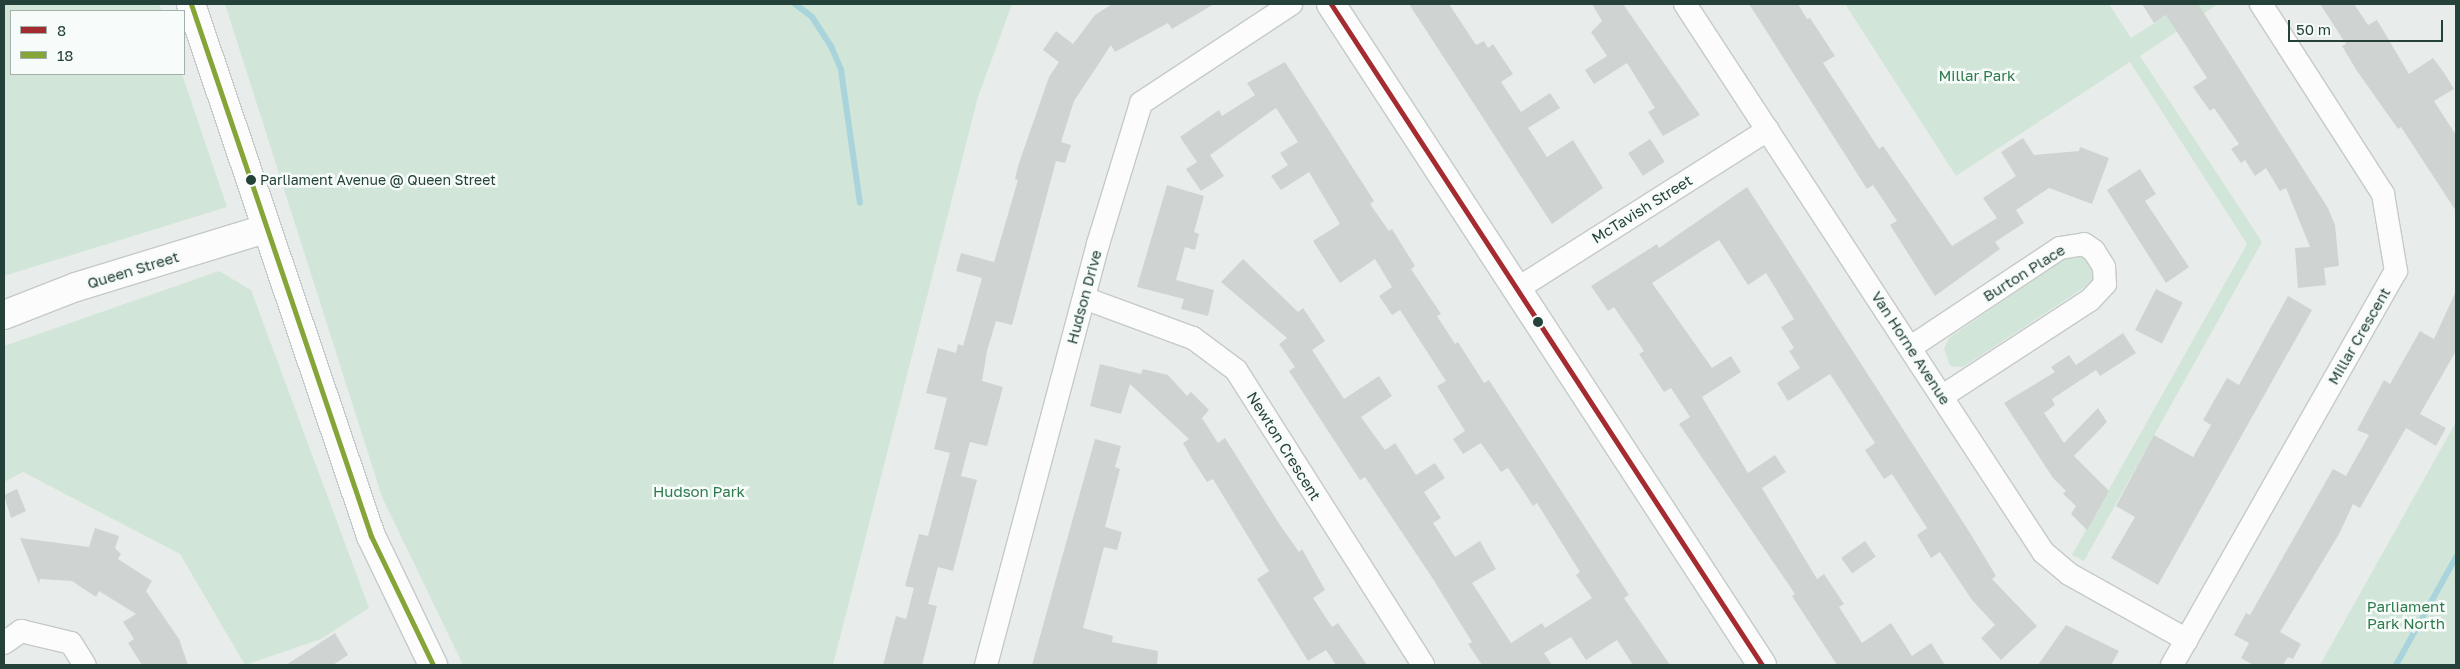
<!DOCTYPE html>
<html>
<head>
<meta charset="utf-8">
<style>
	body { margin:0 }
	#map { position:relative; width:2460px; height:669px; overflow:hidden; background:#e8edeb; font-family:"Golos Text",sans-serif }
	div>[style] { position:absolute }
	.green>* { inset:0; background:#d1e6d8 }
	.stream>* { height:6px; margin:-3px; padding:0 3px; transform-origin:3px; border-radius:3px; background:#a9d4db }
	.building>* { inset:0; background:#cfd4d2; transform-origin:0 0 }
	.roads { filter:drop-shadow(1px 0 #c5cac8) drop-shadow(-1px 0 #c5cac8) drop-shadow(0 1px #c5cac8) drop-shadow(0 -1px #c5cac8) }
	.street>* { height:22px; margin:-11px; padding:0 11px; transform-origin:11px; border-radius:11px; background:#fcfcfc }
	.secondary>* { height:28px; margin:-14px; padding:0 14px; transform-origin:14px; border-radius:14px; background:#fcfcfc }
	.bus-1>* { height:5px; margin:-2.5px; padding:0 2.5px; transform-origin:2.5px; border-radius:2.5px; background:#a42c31 }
	.bus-2>* { height:5px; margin:-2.5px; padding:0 2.5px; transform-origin:2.5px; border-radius:2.5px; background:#86a539 }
	.dots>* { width:14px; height:14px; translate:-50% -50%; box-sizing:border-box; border:2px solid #f7fbf9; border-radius:50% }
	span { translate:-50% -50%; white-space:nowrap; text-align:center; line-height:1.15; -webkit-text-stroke:5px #f7fbf9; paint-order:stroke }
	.bus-label { font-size:14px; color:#24423a }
	.left { translate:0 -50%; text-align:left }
	.park-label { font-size:15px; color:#2d7a4b }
	.street-label { font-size:15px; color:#24423a }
	.frame { position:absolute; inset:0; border:5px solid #24423a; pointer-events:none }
	.legend { position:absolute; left:10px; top:10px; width:175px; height:65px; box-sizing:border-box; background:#f7fbf9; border:1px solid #a3b1ad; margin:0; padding:6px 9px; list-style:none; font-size:15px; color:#24423a }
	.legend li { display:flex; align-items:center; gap:10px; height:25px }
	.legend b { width:25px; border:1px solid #a3b1ad }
	.scale { position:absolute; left:2288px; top:20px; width:155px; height:22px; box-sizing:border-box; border:2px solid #24423a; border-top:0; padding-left:6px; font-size:15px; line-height:18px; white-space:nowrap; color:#24423a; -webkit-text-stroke:4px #f7fbf9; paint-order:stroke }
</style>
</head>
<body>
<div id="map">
	<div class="green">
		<div style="clip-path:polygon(4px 4px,159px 4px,162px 11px,11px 11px,11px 74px,182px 74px,227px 207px,4px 276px)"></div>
		<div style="clip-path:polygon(225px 4px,1012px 4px,978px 97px,833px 665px,463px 665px,382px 497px)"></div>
		<div style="clip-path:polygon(1845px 4px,2109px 4px,2131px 38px,2184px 4px,2218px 4px,2140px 56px,2262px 242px,2084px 561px,2072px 555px,2247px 244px,2130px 62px,1956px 176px)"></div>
		<div style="clip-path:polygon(2076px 251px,2097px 264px,2094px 281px,1963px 367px,1950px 366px,1944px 349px,1949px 338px)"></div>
		<div style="clip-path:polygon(219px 271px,251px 290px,369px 608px,321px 639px,245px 665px,180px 554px,23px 472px,4px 482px,4px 346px)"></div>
		<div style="clip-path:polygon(2456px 422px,2456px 665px,2320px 665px)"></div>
	</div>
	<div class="stream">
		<div style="left:795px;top:4px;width:21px;rotate:37deg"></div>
		<div style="left:812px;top:17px;width:35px;rotate:57deg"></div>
		<div style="left:831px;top:46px;width:26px;rotate:67deg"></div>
		<div style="left:841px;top:70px;width:134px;rotate:81.9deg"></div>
		<div style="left:2396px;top:665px;width:124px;rotate:-60.9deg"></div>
	</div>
	<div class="building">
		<div style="clip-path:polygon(1112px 4px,1214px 4px,1172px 29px,1168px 23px,1115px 52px,1111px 45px,1074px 101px,1061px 142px,1071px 145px,1065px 163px,1056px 161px,1012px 325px,996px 321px,987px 351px,982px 381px,1003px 387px,987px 446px,970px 442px,961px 476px,977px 480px,953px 571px,938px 567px,928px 604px,937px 606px,922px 665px,883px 665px,896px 616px,906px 619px,914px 588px,905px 586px,919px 534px,928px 536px,950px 453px,934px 449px,947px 398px,926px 393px,938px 348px,956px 353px,958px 344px,963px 346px,982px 278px,956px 271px,961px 253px,994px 262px,1018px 180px,1015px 179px,1019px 163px,1049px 77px,1059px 62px,1043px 50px,1056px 31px,1073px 44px,1095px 15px)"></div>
		<div style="clip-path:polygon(1409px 4px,1449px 4px,1476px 45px,1484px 41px,1488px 48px,1493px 44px,1513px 74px,1501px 82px,1521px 112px,1550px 93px,1560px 108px,1528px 128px,1547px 157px,1573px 140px,1603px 188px,1552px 224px)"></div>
		<div style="clip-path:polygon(1592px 4px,1623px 4px,1700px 115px,1663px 136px,1648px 112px,1655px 108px,1627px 63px,1594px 84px,1585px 70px,1607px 56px,1591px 32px,1602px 21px)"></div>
		<div style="clip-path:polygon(1749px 4px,1798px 4px,1807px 19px,1810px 18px,1835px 56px,1823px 63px,1879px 149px,1883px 146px,1952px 246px,1997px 218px,1983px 198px,2016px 176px,2001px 152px,2023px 138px,2034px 155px,2079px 151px,2080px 147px,2109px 158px,2092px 204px,2049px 188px,2016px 210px,2024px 223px,1995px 242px,2000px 249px,1935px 296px,1890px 225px,1897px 221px,1873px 185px,1867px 189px)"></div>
		<div style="clip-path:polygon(2142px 4px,2198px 4px,2328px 208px,2335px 225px,2339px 266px,2324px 268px,2326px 285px,2298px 288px,2295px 248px,2310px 247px,2286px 188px,2280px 191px,2266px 168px,2255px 176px,2245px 160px,2241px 163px,2231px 149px,2239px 144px,2214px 108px,2210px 111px,2193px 87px,2207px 78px,2166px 15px,2154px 23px)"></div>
		<div style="clip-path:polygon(2320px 4px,2354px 4px,2368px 25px,2377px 20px,2409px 74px,2433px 58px,2445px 74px,2454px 89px,2434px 101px,2456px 135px,2456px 211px,2401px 127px,2398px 129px,2357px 71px,2342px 46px,2346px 44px)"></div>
		<div style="clip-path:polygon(1285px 62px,1374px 201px,1370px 204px,1389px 231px,1392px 229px,1415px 266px,1411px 269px,1441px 314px,1437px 316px,1455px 344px,1458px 342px,1484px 383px,1489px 380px,1629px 595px,1624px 598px,1670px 665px,1633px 665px,1617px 640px,1586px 660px,1571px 637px,1544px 653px,1552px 665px,1482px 665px,1468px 644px,1472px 642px,1433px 579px,1365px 477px,1360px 480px,1289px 371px,1295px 367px,1279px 344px,1287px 338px,1221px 282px,1243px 259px,1298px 312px,1303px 308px,1325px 341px,1312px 350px,1344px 399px,1379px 376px,1392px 396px,1361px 417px,1385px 450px,1395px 443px,1416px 475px,1435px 463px,1445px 478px,1424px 492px,1441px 518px,1433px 523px,1455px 557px,1480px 541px,1496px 569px,1472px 583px,1511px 643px,1542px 623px,1545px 628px,1592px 598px,1576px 575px,1580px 572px,1537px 503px,1533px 506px,1508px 468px,1501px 472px,1481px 443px,1463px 454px,1453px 439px,1465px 431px,1437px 386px,1446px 381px,1400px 310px,1392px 315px,1379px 296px,1392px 287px,1375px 259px,1340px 283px,1327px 263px,1313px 241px,1340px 224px,1309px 172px,1281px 190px,1271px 176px,1288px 165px,1280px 153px,1298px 142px,1276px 108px,1210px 155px,1224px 176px,1201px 191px,1186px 169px,1197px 162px,1180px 137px,1219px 110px,1222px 116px,1255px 95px,1247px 83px)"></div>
		<div style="left:1650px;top:139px;width:27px;height:26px;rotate:57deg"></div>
		<div style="clip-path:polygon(2140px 169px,2156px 194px,2145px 201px,2189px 267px,2166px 283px,2107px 190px)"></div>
		<div style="clip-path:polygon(1167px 185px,1204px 196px,1194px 232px,1199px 234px,1195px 250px,1185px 247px,1176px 280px,1214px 290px,1208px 316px,1181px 309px,1184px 299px,1137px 287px)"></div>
		<div style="clip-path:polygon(1747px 187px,1970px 533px,1996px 576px,1992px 579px,2037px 626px,2001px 660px,1981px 638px,1995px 625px,1972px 600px,1940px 552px,1931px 558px,1917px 535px,1927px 528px,1892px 474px,1884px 479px,1865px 450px,1875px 443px,1830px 374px,1788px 401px,1777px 383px,1800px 368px,1789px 351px,1794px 348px,1781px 327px,1794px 319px,1766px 273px,1748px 285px,1719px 240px,1652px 283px,1712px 368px,1731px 356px,1741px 372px,1702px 397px,1748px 473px,1775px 455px,1786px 472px,1762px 488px,1817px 579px,1824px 574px,1844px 604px,1839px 607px,1862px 643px,1891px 623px,1912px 656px,1931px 643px,1945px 665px,1837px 665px,1792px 596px,1795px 594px,1679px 424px,1690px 417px,1671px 388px,1664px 392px,1639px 354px,1644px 351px,1614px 307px,1608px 311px,1591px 286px,1657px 244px,1659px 248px)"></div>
		<div style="left:2156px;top:289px;width:30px;height:46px;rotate:27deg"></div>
		<div style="clip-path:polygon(2456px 291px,2456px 351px,2420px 414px,2446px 428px,2436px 446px,2406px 428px,2360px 508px,2353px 504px,2339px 534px,2280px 632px,2301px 644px,2293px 659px,2288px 657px,2283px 665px,2253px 665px,2241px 658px,2249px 643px,2234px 635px,2246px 613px,2250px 615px,2333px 469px,2346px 476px,2369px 435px,2357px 430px,2384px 380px,2390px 384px,2420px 331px,2434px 339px)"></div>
		<div style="clip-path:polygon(2288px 296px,2312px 310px,2158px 585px,2111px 558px,2135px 517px,2116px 506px,2154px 435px,2193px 457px,2211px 425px,2203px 420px,2227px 378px,2239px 385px)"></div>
		<div style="clip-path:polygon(2123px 333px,2136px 353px,2100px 376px,2096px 370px,2052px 399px,2055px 405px,2044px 413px,2064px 443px,2098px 408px,2107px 422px,2074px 456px,2109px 491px,2087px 530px,2071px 514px,2076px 506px,2063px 494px,2066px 491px,2053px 478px,2004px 403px,2055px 372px,2051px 367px,2069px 355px,2076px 365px)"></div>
		<div style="clip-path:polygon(1100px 364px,1141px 374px,1143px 369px,1168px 375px,1187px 396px,1191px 392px,1209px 410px,1202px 418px,1218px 443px,1225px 438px,1280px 525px,1299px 552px,1302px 549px,1325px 590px,1313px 598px,1332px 627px,1338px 623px,1367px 665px,1336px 665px,1326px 650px,1308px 661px,1257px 579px,1269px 571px,1213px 479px,1207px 482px,1192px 459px,1183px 443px,1189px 439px,1130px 384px,1121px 414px,1090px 406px)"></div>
		<div style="clip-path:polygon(1095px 439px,1121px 446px,1115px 467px,1120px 469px,1105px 527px,1122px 532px,1117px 550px,1104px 547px,1083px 628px,1113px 636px,1112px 642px,1158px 651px,1157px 665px,1032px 665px)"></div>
		<div style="clip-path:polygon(17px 489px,26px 511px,11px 518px,4px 495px)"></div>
		<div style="clip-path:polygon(95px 528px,119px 536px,115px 548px,121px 554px,118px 559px,152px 581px,146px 591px,179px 639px,188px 665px,142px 665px,128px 643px,134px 639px,123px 622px,136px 614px,99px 591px,96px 597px,72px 581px,40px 579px,39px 584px,20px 538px,89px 547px)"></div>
		<div style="left:1865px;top:541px;width:19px;height:29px;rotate:55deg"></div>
		<div style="clip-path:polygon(2066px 625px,2119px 651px,2111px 665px,2038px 665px)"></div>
		<div style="clip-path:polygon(335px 633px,348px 655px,333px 665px,286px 665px)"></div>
	</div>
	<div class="roads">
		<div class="street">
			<div style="left:1685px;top:4px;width:655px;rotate:56.84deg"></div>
			<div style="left:2043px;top:552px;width:34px;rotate:40deg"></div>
			<div style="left:2069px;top:574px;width:135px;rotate:29.2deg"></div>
			<div style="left:1517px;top:289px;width:297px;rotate:-32.4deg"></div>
			<div style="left:1084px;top:298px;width:116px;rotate:20.2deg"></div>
			<div style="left:1193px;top:338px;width:54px;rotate:36.7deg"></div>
			<div style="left:1236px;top:370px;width:349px;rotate:57.6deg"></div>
			<div style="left:1911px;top:347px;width:179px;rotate:-33.6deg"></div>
			<div style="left:2060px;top:248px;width:24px;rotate:-9deg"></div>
			<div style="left:2084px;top:244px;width:12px;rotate:35deg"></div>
			<div style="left:2094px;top:251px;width:19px;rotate:58deg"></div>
			<div style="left:2104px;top:267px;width:17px;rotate:87deg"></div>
			<div style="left:2105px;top:284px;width:22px;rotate:133deg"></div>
			<div style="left:2090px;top:300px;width:176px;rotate:146.9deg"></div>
			<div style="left:4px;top:643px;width:21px;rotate:-35deg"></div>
			<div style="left:21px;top:631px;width:51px;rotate:13.5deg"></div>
			<div style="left:71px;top:643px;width:26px;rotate:58deg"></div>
			<div style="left:986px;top:665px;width:436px;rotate:-75.1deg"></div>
			<div style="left:1098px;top:244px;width:147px;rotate:-73deg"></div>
			<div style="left:1141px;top:103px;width:180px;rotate:-33.4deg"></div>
			<div style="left:2172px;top:665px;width:453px;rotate:-60.4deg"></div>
			<div style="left:2396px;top:271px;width:78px;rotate:-99.6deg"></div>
			<div style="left:2383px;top:194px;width:226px;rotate:-122.7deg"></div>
		</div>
		<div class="secondary">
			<div style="left:191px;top:4px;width:562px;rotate:71.31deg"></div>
			<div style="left:371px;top:536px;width:143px;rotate:64.3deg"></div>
			<div style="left:1331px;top:4px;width:789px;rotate:56.89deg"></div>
			<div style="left:4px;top:315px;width:77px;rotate:-21.3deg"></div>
			<div style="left:76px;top:287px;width:198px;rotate:-17.1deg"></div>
		</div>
	</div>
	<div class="bus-1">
		<div style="left:1331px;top:4px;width:789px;rotate:56.89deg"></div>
	</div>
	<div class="bus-2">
		<div style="left:191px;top:4px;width:562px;rotate:71.31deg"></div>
		<div style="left:371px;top:536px;width:143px;rotate:64.3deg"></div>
	</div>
	<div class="dots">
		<div style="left:251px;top:180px;background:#24423a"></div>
		<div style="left:1538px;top:322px;background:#24423a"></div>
	</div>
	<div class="bus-label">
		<span class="left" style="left:260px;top:180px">Parliament Avenue @ Queen Street</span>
	</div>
	<div class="park-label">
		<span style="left:1977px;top:76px">Millar Park</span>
		<span style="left:699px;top:492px">Hudson Park</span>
		<span style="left:2406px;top:615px">Parliament<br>Park North</span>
	</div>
	<div class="street-label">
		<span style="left:1642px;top:209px;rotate:-32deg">McTavish Street</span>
		<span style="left:133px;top:270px;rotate:-17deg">Queen Street</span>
		<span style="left:2024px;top:273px;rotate:-32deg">Burton Place</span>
		<span style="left:1084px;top:297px;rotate:-75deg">Hudson Drive</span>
		<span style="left:2359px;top:336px;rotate:-60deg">Millar Crescent</span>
		<span style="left:1911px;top:348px;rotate:57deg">Van Horne Avenue</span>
		<span style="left:1284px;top:446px;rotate:58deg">Newton Crescent</span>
	</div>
	<div class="frame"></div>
	<ul class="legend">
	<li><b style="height:6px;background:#a42c31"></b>8</li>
	<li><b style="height:6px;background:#86a539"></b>18</li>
	</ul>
	<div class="scale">50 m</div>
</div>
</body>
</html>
